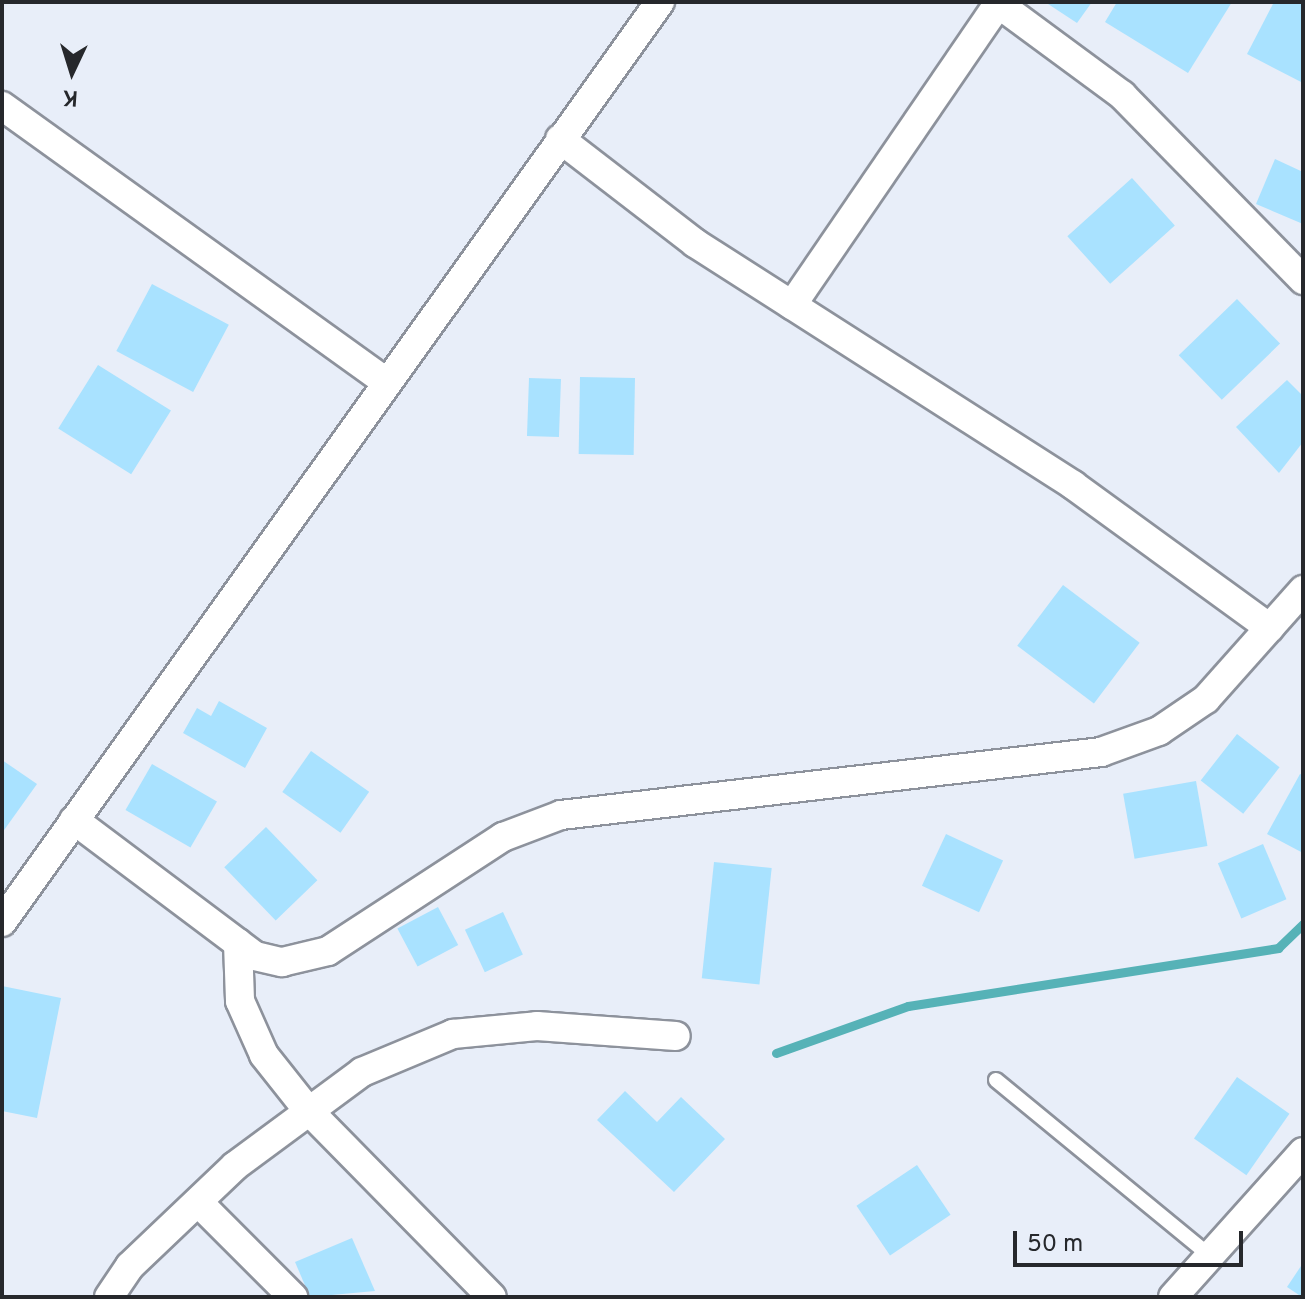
<!DOCTYPE html>
<html>
<head>
<meta charset="utf-8">
<style>
	body { margin:0 }
	#map { position:relative; width:1305px; height:1299px; overflow:hidden; background:#e8eef9; font-family:Overpass,sans-serif }
	div>[style] { position:absolute }
	.stream>* { height:9px; margin:-4.5px; padding:0 4.5px; transform-origin:4.5px; border-radius:4.5px; background:#56b2b7 }
	.building>* { inset:0; background:#a9e2ff; transform-origin:0 0 }
	.roads { filter:drop-shadow(2px 0 #8d929c) drop-shadow(-2px 0 #8d929c) drop-shadow(0 2px #8d929c) drop-shadow(0 -2px #8d929c) }
	.lane>* { height:14px; margin:-7px; padding:0 7px; transform-origin:7px; border-radius:7px; background:#fff }
	.street>* { height:28px; margin:-14px; padding:0 14px; transform-origin:14px; border-radius:14px; background:#fff }
	span { translate:-50% -50%; white-space:nowrap; text-align:center; line-height:1.15; -webkit-text-stroke:8px #e8eef9; paint-order:stroke }
	.frame { position:absolute; inset:0; border:4px solid #26282c; pointer-events:none }
	.north { position:absolute; left:32px; top:32px; width:80px; height:80px; -webkit-text-stroke:6px #e8eef9; paint-order:stroke; rotate:184deg; font-size:22px; font-weight:700; line-height:32px; text-align:center; color:#26282c }
	.north::after { content:''; display:block; margin:auto; width:28px; height:36px; background:#26282c; clip-path:polygon(50% 0,100% 100%,50% 72%,0 100%) }
	.scale { position:absolute; left:1013px; top:1231px; width:230px; height:36px; box-sizing:border-box; border:4px solid #26282c; border-top:0; padding-left:10px; font-size:24px; line-height:28px; white-space:nowrap; color:#26282c; -webkit-text-stroke:6px #e8eef9; paint-order:stroke }
</style>
</head>
<body>
<div id="map">
	<div class="stream">
		<div style="left:776px;top:1053px;width:140px;rotate:-19.6deg"></div>
		<div style="left:908px;top:1006px;width:375px;rotate:-8.9deg"></div>
		<div style="left:1278px;top:948px;width:35px;rotate:-44deg"></div>
	</div>
	<div class="building">
		<div style="clip-path:polygon(1045px 2px,1092px 2px,1077px 23px)"></div>
		<div style="clip-path:polygon(1117px 2px,1232px 2px,1188px 73px,1105px 22px)"></div>
		<div style="clip-path:polygon(1274px 2px,1303px 2px,1303px 83px,1247px 54px)"></div>
		<div style="clip-path:polygon(1275px 159px,1303px 172px,1303px 224px,1256px 204px)"></div>
		<div style="left:1132px;top:178px;width:64px;height:87px;rotate:48deg"></div>
		<div style="left:152px;top:284px;width:87px;height:76px;rotate:28deg"></div>
		<div style="left:1237px;top:299px;width:62px;height:81px;rotate:46deg"></div>
		<div style="left:98px;top:365px;width:86px;height:75px;rotate:32deg"></div>
		<div style="left:580px;top:377px;width:55px;height:77px;rotate:1deg"></div>
		<div style="left:529px;top:378px;width:32px;height:58px;rotate:2deg"></div>
		<div style="clip-path:polygon(1287px 380px,1303px 396px,1303px 442px,1279px 473px,1236px 427px)"></div>
		<div style="left:1063px;top:585px;width:96px;height:76px;rotate:37deg"></div>
		<div style="clip-path:polygon(219px 701px,267px 728px,245px 768px,183px 733px,197px 708px,211px 716px)"></div>
		<div style="left:1237px;top:734px;width:54px;height:59px;rotate:38deg"></div>
		<div style="left:311px;top:751px;width:71px;height:50px;rotate:35deg"></div>
		<div style="clip-path:polygon(2px 760px,37px 784px,2px 833px)"></div>
		<div style="left:152px;top:764px;width:75px;height:53px;rotate:30deg"></div>
		<div style="clip-path:polygon(1300px 774px,1303px 775px,1303px 853px,1267px 834px)"></div>
		<div style="left:1196px;top:781px;width:66px;height:74px;rotate:80deg"></div>
		<div style="left:266px;top:827px;width:74px;height:58px;rotate:46deg"></div>
		<div style="left:946px;top:834px;width:63px;height:57px;rotate:25deg"></div>
		<div style="left:1263px;top:844px;width:60px;height:49px;rotate:67deg"></div>
		<div style="left:714px;top:862px;width:58px;height:117px;rotate:6deg"></div>
		<div style="left:438px;top:907px;width:43px;height:46px;rotate:62deg"></div>
		<div style="left:503px;top:912px;width:47px;height:42px;rotate:65deg"></div>
		<div style="clip-path:polygon(2px 986px,61px 998px,37px 1118px,2px 1111px)"></div>
		<div style="left:1237px;top:1077px;width:64px;height:75px;rotate:35deg"></div>
		<div style="clip-path:polygon(625px 1091px,657px 1122px,681px 1097px,725px 1139px,674px 1192px,597px 1120px)"></div>
		<div style="left:917px;top:1165px;width:60px;height:73px;rotate:56deg"></div>
		<div style="clip-path:polygon(352px 1238px,375px 1291px,310px 1297px,295px 1262px)"></div>
		<div style="clip-path:polygon(1303px 1263px,1303px 1297px,1302px 1297px,1287px 1287px)"></div>
	</div>
	<div class="roads">
		<div class="lane">
			<div style="left:996px;top:1080px;width:277px;rotate:39.4deg"></div>
		</div>
		<div class="street">
			<div style="left:996px;top:2px;width:157px;rotate:36.4deg"></div>
			<div style="left:1122px;top:95px;width:259px;rotate:45.6deg"></div>
			<div style="left:2px;top:106px;width:470px;rotate:35.7deg"></div>
			<div style="left:560px;top:139px;width:170px;rotate:37.6deg"></div>
			<div style="left:695px;top:243px;width:449px;rotate:32.6deg"></div>
			<div style="left:1073px;top:485px;width:243px;rotate:36deg"></div>
			<div style="left:792px;top:305px;width:365px;rotate:-55.6deg"></div>
			<div style="left:74px;top:820px;width:226px;rotate:36.9deg"></div>
			<div style="left:255px;top:956px;width:28px;rotate:13deg"></div>
			<div style="left:282px;top:962px;width:47px;rotate:-13.4deg"></div>
			<div style="left:328px;top:951px;width:209px;rotate:-33.1deg"></div>
			<div style="left:503px;top:837px;width:62px;rotate:-20.8deg"></div>
			<div style="left:561px;top:815px;width:544px;rotate:-6.65deg"></div>
			<div style="left:1101px;top:752px;width:62px;rotate:-19.9deg"></div>
			<div style="left:1159px;top:731px;width:57px;rotate:-34.2deg"></div>
			<div style="left:1206px;top:699px;width:146px;rotate:-48.3deg"></div>
			<div style="left:2px;top:922px;width:1131px;rotate:-54.43deg"></div>
			<div style="left:238px;top:943px;width:58px;rotate:88deg"></div>
			<div style="left:240px;top:1001px;width:59px;rotate:66deg"></div>
			<div style="left:264px;top:1055px;width:68px;rotate:51.6deg"></div>
			<div style="left:306px;top:1108px;width:265px;rotate:45.5deg"></div>
			<div style="left:200px;top:1204px;width:132px;rotate:45deg"></div>
			<div style="left:109px;top:1297px;width:37px;rotate:-56deg"></div>
			<div style="left:130px;top:1266px;width:145px;rotate:-43.6deg"></div>
			<div style="left:235px;top:1166px;width:158px;rotate:-36.5deg"></div>
			<div style="left:362px;top:1072px;width:99px;rotate:-22.7deg"></div>
			<div style="left:453px;top:1034px;width:84px;rotate:-5.4deg"></div>
			<div style="left:537px;top:1026px;width:139px;rotate:4.1deg"></div>
			<div style="left:1173px;top:1297px;width:195px;rotate:-48.1deg"></div>
		</div>
	</div>
	<div class="frame"></div>
	<div class="north">K</div>
	<div class="scale">50 m</div>
</div>
</body>
</html>
